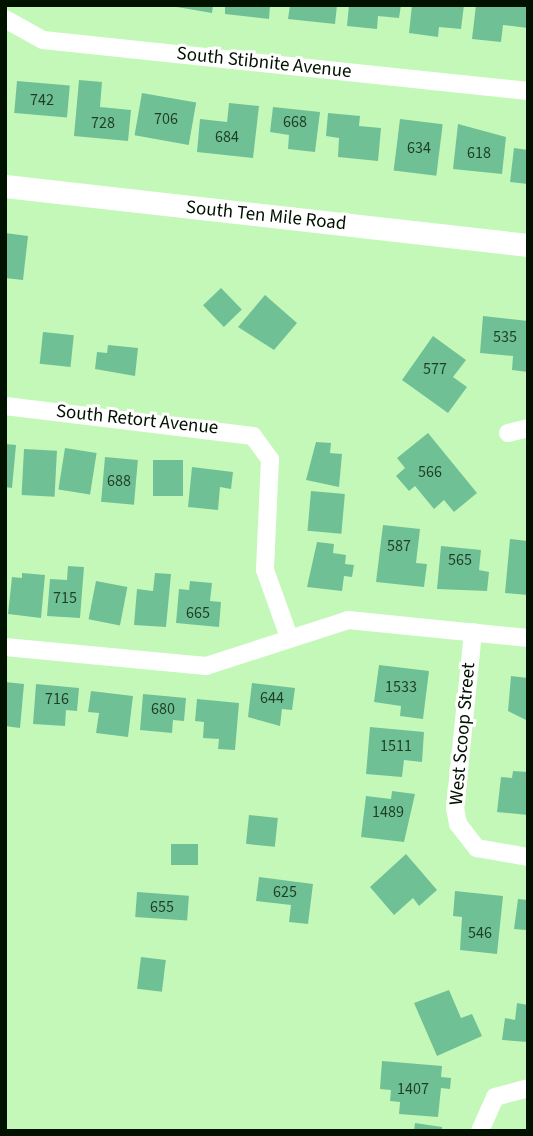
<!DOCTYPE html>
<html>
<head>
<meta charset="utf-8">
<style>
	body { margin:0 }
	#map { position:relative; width:533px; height:1136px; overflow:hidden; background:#c4f8b9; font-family:"Source Sans 3",sans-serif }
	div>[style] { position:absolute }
	.building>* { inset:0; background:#70c096; transform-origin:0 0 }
	.minor>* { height:18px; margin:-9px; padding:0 9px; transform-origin:9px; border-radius:9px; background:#fff }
	.tertiary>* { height:23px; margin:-11.5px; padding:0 11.5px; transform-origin:11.5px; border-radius:11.5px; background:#fff }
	span { translate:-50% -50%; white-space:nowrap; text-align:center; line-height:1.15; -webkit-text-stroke:6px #fff; paint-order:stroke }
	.number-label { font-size:16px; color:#1e3e26 }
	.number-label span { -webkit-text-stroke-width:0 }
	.street-label { font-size:19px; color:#021200 }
	.frame { position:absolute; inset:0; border:7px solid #021200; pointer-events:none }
</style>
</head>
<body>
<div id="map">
	<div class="building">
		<div style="clip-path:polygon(165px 5px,213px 5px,212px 13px)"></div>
		<div style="clip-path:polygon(225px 5px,270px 5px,269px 19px,225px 14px)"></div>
		<div style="clip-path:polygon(290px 5px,337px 5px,335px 24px,288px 19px)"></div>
		<div style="clip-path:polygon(349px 5px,401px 5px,399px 18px,378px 16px,377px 29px,347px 26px)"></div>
		<div style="clip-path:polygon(412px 5px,464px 5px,461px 29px,439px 27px,438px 37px,409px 33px)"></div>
		<div style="clip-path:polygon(476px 5px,528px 5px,528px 28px,503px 25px,501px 42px,472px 39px)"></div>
		<div style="clip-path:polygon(79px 80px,102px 82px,100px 107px,131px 110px,128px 141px,74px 136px)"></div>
		<div style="left:17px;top:81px;width:53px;height:32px;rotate:5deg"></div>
		<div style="left:142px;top:93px;width:55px;height:43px;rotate:10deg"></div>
		<div style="clip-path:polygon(229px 103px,259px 106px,253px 158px,197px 152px,200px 119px,227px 122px)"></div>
		<div style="clip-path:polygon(273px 107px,320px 112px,315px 152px,288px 149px,289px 135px,270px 132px)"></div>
		<div style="clip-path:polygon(328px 113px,360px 116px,359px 126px,381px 128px,378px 161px,338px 157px,339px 138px,326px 136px)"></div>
		<div style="left:400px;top:119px;width:43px;height:52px;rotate:7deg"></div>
		<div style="clip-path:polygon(458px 124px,506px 137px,502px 174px,453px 169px)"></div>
		<div style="clip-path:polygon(514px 148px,528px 150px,528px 184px,510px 182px)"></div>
		<div style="clip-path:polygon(5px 233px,28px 236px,23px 280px,5px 278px)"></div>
		<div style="left:221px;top:288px;width:30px;height:25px;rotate:46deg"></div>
		<div style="clip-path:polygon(265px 295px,297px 323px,274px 350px,238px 327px)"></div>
		<div style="clip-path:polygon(483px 316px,528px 321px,528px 372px,512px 370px,513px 356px,480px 353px)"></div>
		<div style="left:43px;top:332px;width:31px;height:32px;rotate:6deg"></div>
		<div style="clip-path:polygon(433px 336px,466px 360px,453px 377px,467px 387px,448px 413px,402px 380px)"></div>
		<div style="clip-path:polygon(108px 345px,138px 348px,135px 376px,95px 369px,97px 352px,107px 353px)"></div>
		<div style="clip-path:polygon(428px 433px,477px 493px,454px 512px,444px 500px,434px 509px,415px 486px,409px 491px,396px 476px,405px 468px,397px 458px)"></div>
		<div style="clip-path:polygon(316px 442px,331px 443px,330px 453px,342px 454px,339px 487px,306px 480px)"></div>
		<div style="clip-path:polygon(5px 444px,16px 445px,12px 488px,5px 487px)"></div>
		<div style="left:65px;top:448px;width:32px;height:42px;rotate:9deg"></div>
		<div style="left:24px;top:449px;width:33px;height:46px;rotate:3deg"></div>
		<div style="left:105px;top:457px;width:33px;height:45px;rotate:5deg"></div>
		<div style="left:153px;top:460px;width:30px;height:36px"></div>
		<div style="clip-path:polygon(192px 467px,233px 472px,231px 489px,220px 487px,218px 510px,188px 507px)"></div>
		<div style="left:311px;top:491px;width:34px;height:40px;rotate:5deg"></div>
		<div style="clip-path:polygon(383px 525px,420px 529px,416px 563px,427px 564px,424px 587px,376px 582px)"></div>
		<div style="clip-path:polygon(510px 539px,528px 541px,528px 595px,505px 593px)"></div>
		<div style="clip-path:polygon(317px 542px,334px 544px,333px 553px,346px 555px,345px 564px,354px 565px,352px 577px,344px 576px,342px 591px,307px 587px)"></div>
		<div style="clip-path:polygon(441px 546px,481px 550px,479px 570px,489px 572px,487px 591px,437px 589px)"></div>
		<div style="clip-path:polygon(68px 566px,84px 567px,80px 618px,47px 616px,50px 579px,67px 580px)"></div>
		<div style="clip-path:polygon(22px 573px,45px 575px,41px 618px,8px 614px,12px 577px,22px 578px)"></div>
		<div style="clip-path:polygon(155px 573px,171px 574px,166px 627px,134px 625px,137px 589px,153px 591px)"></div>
		<div style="left:96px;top:581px;width:32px;height:39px;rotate:11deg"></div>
		<div style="clip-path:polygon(190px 581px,212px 583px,210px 601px,221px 602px,219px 627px,176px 623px,179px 589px,189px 590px)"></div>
		<div style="clip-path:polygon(379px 665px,429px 671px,423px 719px,400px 716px,401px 706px,374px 702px)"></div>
		<div style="clip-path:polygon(511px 676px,528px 678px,528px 721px,508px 711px)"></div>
		<div style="clip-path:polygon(5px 682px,24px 684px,20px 728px,5px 726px)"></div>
		<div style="clip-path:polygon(252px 683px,295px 688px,292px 710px,282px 709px,280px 726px,248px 717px)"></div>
		<div style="clip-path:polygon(36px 684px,79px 688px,77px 711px,66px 710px,65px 726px,33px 724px)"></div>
		<div style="clip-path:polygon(91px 691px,133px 696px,128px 737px,96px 733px,99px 713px,88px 712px)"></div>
		<div style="clip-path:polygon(143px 694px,186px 698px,184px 721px,173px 720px,172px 733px,140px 730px)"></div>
		<div style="clip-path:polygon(197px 699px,239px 703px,235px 750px,218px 749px,219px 739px,203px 738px,204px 722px,195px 721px)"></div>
		<div style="clip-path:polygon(370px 727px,424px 732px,422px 762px,404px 760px,402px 777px,366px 774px)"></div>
		<div style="clip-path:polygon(513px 771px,528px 772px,528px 815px,497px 812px,501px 777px,512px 778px)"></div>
		<div style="clip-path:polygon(392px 791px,415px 794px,404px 842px,361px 837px,366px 796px,391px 799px)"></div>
		<div style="left:249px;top:815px;width:29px;height:29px;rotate:6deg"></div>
		<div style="left:171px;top:844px;width:27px;height:21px"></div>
		<div style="clip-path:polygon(406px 854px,437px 890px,419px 906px,413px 898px,394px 915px,370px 887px)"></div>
		<div style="clip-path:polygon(259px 877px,313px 884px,308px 924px,289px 922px,291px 905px,256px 901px)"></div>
		<div style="clip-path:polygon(455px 891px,503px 896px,497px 954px,460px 950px,462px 917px,453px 916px)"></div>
		<div style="left:137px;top:892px;width:52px;height:25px;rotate:4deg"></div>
		<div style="clip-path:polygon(518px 899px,528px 900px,528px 940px,526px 930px,514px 929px)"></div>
		<div style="left:141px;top:957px;width:25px;height:32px;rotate:7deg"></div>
		<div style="clip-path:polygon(449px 990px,461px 1018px,472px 1014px,482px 1036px,437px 1056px,414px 1003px)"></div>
		<div style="clip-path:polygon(517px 1003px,528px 1005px,528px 1042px,502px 1040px,505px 1018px,515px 1020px)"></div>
		<div style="clip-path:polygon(382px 1061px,442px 1066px,441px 1077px,451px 1078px,450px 1089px,441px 1088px,438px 1117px,399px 1114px,400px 1102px,390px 1101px,391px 1090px,380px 1089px)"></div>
		<div style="clip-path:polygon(415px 1123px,442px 1127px,442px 1131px,414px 1131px)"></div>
	</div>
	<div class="minor">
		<div style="left:5px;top:19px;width:43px;rotate:28.9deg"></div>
		<div style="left:43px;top:40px;width:488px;rotate:6deg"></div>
		<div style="left:5px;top:406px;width:250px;rotate:6.9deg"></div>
		<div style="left:253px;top:436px;width:29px;rotate:54deg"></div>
		<div style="left:270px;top:459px;width:111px;rotate:92.6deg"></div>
		<div style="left:265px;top:570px;width:71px;rotate:70.3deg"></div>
		<div style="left:508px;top:433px;width:21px;rotate:-14deg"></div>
		<div style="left:473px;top:632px;width:177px;rotate:95.8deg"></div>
		<div style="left:455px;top:808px;width:16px;rotate:79deg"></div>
		<div style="left:458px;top:824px;width:31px;rotate:52deg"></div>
		<div style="left:477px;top:848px;width:52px;rotate:10deg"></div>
		<div style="left:5px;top:647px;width:202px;rotate:5.4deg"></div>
		<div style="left:206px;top:666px;width:149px;rotate:-17.9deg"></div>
		<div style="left:348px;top:620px;width:181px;rotate:5.7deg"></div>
		<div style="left:480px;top:1131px;width:37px;rotate:-66deg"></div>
		<div style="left:495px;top:1097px;width:34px;rotate:-15deg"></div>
	</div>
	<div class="tertiary">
		<div style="left:5px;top:186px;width:526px;rotate:6.44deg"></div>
	</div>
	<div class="number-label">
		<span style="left:42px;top:100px">742</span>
		<span style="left:166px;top:119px">706</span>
		<span style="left:295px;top:122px">668</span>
		<span style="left:103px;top:123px">728</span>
		<span style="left:227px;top:137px">684</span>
		<span style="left:419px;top:148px">634</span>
		<span style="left:479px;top:153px">618</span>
		<span style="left:505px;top:337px">535</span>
		<span style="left:435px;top:369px">577</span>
		<span style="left:430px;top:472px">566</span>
		<span style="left:119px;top:481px">688</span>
		<span style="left:399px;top:546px">587</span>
		<span style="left:460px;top:560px">565</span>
		<span style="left:65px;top:598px">715</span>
		<span style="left:198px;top:613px">665</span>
		<span style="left:401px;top:687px">1533</span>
		<span style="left:272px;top:698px">644</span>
		<span style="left:57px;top:699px">716</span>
		<span style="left:163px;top:709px">680</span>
		<span style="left:396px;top:746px">1511</span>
		<span style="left:388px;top:812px">1489</span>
		<span style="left:285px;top:892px">625</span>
		<span style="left:162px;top:907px">655</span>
		<span style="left:480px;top:933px">546</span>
		<span style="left:413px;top:1089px">1407</span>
	</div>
	<div class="street-label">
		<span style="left:264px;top:63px;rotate:6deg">South Stibnite Avenue</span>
		<span style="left:266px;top:216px;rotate:6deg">South Ten Mile Road</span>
		<span style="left:137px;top:420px;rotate:6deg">South Retort Avenue</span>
		<span style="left:463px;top:734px;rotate:-85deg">West Scoop Street</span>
	</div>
	<div class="frame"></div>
</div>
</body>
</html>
